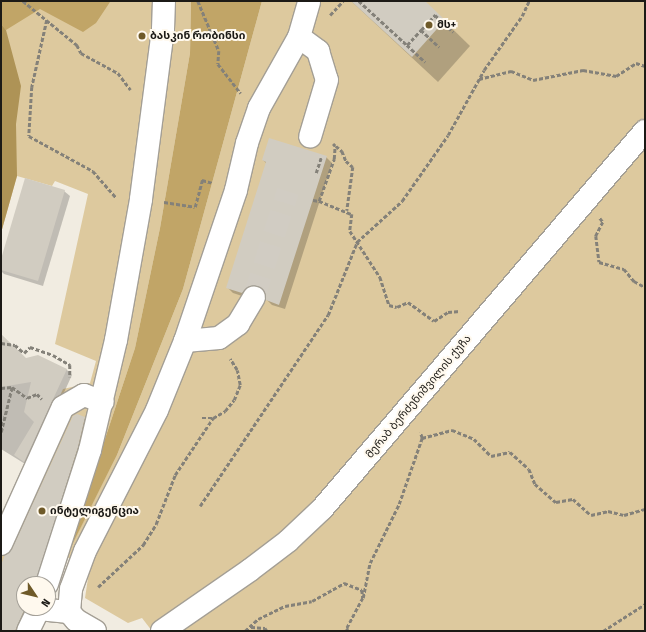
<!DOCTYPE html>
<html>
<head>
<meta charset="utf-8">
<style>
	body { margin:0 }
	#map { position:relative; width:646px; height:632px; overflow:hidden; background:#f1ece1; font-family:"Fira Sans Condensed","Noto Sans Georgian",sans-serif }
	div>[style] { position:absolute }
	.green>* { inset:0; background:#ddc99e }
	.forest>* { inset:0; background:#c1a567 }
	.water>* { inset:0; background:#ae9356 }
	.shadow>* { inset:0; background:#0003 }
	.building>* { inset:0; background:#d1ccc1 }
	.minor-tunnel>* { height:22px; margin-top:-11px; transform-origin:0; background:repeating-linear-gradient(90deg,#d1ccc3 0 22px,transparent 0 33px) }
	.path>* { height:2.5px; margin-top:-1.25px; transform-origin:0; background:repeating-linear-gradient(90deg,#848179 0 4px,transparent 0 6px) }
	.roads { filter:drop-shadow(1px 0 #a49f95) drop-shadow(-1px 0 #a49f95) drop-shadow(0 1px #a49f95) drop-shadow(0 -1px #a49f95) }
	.minor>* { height:22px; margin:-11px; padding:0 11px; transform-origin:11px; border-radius:11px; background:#fff }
	.dots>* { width:11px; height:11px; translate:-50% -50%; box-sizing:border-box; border:2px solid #fff9ee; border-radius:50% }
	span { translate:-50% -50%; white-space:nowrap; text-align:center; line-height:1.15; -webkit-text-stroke:4px #fff9ee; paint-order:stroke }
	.poi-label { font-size:11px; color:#1c1a16; font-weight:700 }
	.left { translate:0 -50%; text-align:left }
	.street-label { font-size:11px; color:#1c1a16 }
	.frame { position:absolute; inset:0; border:2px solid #1c1a16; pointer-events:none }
	.north { position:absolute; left:16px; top:576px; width:40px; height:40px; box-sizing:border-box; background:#fff9ee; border:1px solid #a4a098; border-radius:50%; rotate:125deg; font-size:11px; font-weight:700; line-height:16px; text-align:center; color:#1c1a16 }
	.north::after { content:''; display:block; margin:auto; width:14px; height:18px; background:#6f5a29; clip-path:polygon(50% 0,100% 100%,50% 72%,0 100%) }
</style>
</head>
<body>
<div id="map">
	<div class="green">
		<div style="clip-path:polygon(1px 1px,191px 1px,190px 53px,160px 228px,135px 348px,67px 554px,117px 455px,183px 289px,262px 1px,645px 1px,645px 631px,152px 631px,142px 618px,128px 623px,85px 598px,90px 565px,66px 557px,48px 605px,48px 584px,24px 584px,24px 608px,47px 608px,37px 631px,1px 631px,1px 525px,63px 389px,90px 383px,96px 361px,55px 344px,88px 194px,55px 181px,52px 186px,17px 176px,1px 233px)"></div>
	</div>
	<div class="forest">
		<div style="clip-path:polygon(1px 1px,110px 1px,110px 2px,96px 23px,83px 32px,40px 9px,6px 30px,1px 24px)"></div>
		<div style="clip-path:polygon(191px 1px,262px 1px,183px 289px,117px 455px,66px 557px,135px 348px,160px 228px,190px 53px)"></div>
	</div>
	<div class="water">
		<div style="clip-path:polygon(1px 24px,6px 30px,21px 86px,16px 124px,17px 176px,1px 233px)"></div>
	</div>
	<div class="shadow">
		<div style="clip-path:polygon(351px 1px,424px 1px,470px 46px,438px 82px)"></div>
		<div style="clip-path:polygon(326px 157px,332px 163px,285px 309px,272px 305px,267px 300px,266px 291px,254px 291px,248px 298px,233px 293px,227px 287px,267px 164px,263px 160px)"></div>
		<div style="clip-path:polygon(64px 191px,70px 196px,43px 286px,4px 274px,1px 271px,1px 262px)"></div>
		<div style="clip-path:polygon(1px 346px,26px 359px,66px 369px,72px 375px,30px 467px,1px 449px)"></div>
		<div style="clip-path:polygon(84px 418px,100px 434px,50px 600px,48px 606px,48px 584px,24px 584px,24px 608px,47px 608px,37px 631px,1px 631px,1px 567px,13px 550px)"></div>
	</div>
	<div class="building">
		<div style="clip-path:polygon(351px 1px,425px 1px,445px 20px,412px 57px)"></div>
		<div style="clip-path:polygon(269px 138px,327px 156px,279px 305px,266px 300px,265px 291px,260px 286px,248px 286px,242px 293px,226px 288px,266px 162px,262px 160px)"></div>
		<div style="clip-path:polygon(25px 178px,65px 190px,38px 281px,1px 270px,1px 259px)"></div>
		<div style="clip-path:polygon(1px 334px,26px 358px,38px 355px,67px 369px,24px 462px,14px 455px,34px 422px,24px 412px,31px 382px,1px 387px)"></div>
		<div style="clip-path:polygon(77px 414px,85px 417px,78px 447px,35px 584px,24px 584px,25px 608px,15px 631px,1px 631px,1px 565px,5px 555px,12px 549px,73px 416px)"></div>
	</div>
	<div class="minor-tunnel">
		<div style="left:254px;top:297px;width:111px;rotate:-72.2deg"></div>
	</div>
	<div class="path">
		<div style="left:23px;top:1px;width:70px;rotate:39.2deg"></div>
		<div style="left:77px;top:45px;width:9px;rotate:63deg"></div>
		<div style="left:81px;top:53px;width:42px;rotate:28.4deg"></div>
		<div style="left:118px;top:73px;width:21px;rotate:53deg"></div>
		<div style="left:198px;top:1px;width:54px;rotate:67.2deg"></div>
		<div style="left:219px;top:51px;width:13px;rotate:94deg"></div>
		<div style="left:218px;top:64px;width:37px;rotate:52deg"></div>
		<div style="left:359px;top:1px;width:65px;rotate:42.5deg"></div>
		<div style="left:407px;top:45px;width:21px;rotate:-47deg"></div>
		<div style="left:421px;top:30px;width:25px;rotate:43deg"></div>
		<div style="left:330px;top:15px;width:19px;rotate:-47deg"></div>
		<div style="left:47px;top:20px;width:69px;rotate:102.6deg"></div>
		<div style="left:32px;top:87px;width:49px;rotate:93.5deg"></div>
		<div style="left:29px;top:136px;width:73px;rotate:28.7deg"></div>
		<div style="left:93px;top:171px;width:35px;rotate:49deg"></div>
		<div style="left:421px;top:30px;width:21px;rotate:-47deg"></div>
		<div style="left:435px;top:15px;width:25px;rotate:43deg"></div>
		<div style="left:407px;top:45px;width:25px;rotate:43deg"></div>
		<div style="left:479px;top:79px;width:33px;rotate:-14deg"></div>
		<div style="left:511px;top:71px;width:24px;rotate:22deg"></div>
		<div style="left:533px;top:80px;width:51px;rotate:-11.3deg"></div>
		<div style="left:583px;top:70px;width:34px;rotate:10deg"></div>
		<div style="left:616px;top:76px;width:24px;rotate:-33deg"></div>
		<div style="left:636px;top:63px;width:9px;rotate:18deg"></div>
		<div style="left:336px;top:146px;width:8px;rotate:40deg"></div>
		<div style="left:342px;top:151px;width:11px;rotate:68deg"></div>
		<div style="left:346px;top:161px;width:9px;rotate:41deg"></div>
		<div style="left:353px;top:167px;width:44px;rotate:97.8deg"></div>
		<div style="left:316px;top:173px;width:16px;rotate:-72deg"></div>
		<div style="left:313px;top:200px;width:6px;rotate:9deg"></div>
		<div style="left:319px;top:201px;width:45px;rotate:-70.3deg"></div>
		<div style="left:334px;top:159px;width:13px;rotate:-86deg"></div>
		<div style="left:335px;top:146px;width:3px;rotate:-135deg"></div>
		<div style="left:319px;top:201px;width:35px;rotate:22deg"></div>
		<div style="left:352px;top:214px;width:17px;rotate:97deg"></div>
		<div style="left:350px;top:231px;width:55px;rotate:56.9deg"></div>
		<div style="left:380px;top:277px;width:29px;rotate:72deg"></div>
		<div style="left:389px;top:305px;width:8px;rotate:14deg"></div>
		<div style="left:397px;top:307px;width:12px;rotate:-24deg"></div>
		<div style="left:408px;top:302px;width:32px;rotate:36deg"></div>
		<div style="left:434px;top:321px;width:17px;rotate:-33deg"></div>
		<div style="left:448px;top:312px;width:12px;rotate:-5deg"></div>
		<div style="left:164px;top:202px;width:31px;rotate:9deg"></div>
		<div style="left:195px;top:207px;width:28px;rotate:-75deg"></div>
		<div style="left:202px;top:180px;width:11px;rotate:15deg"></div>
		<div style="left:600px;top:218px;width:5px;rotate:53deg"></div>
		<div style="left:603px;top:222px;width:16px;rotate:117deg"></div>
		<div style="left:596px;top:236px;width:26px;rotate:83deg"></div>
		<div style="left:599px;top:262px;width:26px;rotate:16deg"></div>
		<div style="left:624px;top:269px;width:16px;rotate:50deg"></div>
		<div style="left:634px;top:281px;width:13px;rotate:29deg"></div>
		<div style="left:1px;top:343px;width:14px;rotate:8deg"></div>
		<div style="left:15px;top:345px;width:12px;rotate:42deg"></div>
		<div style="left:24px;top:353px;width:8px;rotate:-45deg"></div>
		<div style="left:30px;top:347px;width:24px;rotate:19deg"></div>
		<div style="left:53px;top:355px;width:20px;rotate:30deg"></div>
		<div style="left:70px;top:365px;width:12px;rotate:90deg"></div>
		<div style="left:1px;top:388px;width:11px;rotate:-5deg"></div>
		<div style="left:12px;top:387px;width:19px;rotate:36deg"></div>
		<div style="left:27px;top:398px;width:11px;rotate:-22deg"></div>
		<div style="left:37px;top:394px;width:7px;rotate:45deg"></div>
		<div style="left:202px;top:418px;width:11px"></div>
		<div style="left:213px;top:418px;width:14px;rotate:-30deg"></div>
		<div style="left:225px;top:411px;width:14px;rotate:-51deg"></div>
		<div style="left:234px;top:400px;width:16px;rotate:-68deg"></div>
		<div style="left:240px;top:385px;width:15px;rotate:-101deg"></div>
		<div style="left:237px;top:370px;width:13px;rotate:-122deg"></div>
		<div style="left:1px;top:432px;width:46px;rotate:-76.3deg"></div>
		<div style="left:422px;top:438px;width:31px;rotate:-15deg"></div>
		<div style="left:452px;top:430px;width:24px;rotate:22deg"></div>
		<div style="left:474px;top:439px;width:24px;rotate:45deg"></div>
		<div style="left:491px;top:456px;width:19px;rotate:-12deg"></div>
		<div style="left:510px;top:452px;width:25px;rotate:42deg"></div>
		<div style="left:529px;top:469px;width:16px;rotate:68deg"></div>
		<div style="left:535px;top:484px;width:28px;rotate:41deg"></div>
		<div style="left:556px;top:502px;width:17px;rotate:-10deg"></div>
		<div style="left:573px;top:499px;width:24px;rotate:42deg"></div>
		<div style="left:591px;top:515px;width:17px;rotate:-13deg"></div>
		<div style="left:608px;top:511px;width:16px;rotate:14deg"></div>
		<div style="left:624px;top:515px;width:22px;rotate:-16deg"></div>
		<div style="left:200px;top:506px;width:230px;rotate:-56.2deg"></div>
		<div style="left:328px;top:315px;width:79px;rotate:-68.3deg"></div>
		<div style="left:357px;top:242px;width:61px;rotate:-42.3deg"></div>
		<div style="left:402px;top:201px;width:80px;rotate:-55.1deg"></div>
		<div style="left:448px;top:135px;width:74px;rotate:-61deg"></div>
		<div style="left:484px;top:70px;width:66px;rotate:-54.9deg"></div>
		<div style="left:522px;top:16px;width:17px;rotate:-65deg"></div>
		<div style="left:98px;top:587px;width:62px;rotate:-43deg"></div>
		<div style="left:143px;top:545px;width:25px;rotate:-58deg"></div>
		<div style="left:156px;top:524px;width:53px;rotate:-68.8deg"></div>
		<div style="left:175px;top:475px;width:69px;rotate:-56.3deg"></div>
		<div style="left:363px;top:598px;width:36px;rotate:-79deg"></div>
		<div style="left:370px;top:563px;width:66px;rotate:-63.8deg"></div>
		<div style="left:399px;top:504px;width:70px;rotate:-70.8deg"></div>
		<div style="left:422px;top:438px;width:6px;rotate:-108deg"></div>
		<div style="left:251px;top:627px;width:14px;rotate:4deg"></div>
		<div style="left:265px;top:628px;width:4px;rotate:56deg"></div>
		<div style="left:245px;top:631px;width:18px;rotate:-43deg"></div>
		<div style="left:258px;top:619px;width:30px;rotate:-26deg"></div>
		<div style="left:285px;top:606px;width:27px;rotate:-10deg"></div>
		<div style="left:312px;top:601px;width:37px;rotate:-29deg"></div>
		<div style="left:344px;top:583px;width:19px;rotate:21deg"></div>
		<div style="left:362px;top:590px;width:8px;rotate:83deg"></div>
		<div style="left:363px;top:598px;width:34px;rotate:118deg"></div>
		<div style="left:347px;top:628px;width:3px;rotate:72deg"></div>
		<div style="left:603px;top:631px;width:50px;rotate:-32.7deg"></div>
	</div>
	<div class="roads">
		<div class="minor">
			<div style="left:299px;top:37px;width:24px;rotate:36deg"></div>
			<div style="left:318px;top:51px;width:30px;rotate:73deg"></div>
			<div style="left:327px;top:80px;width:59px;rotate:106.6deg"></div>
			<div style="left:185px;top:341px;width:34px;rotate:-5deg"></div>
			<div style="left:219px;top:338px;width:24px;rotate:-36deg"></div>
			<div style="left:238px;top:324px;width:31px;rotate:-59deg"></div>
			<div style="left:1px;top:544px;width:150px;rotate:-65.7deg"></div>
			<div style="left:63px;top:407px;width:24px;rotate:-30deg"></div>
			<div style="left:84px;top:395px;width:20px;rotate:20deg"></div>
			<div style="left:47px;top:584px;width:141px;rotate:-72.2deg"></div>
			<div style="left:90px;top:450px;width:113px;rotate:-76.7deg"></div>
			<div style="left:116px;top:340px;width:143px;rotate:-79.9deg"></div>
			<div style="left:141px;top:199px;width:171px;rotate:-82.6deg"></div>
			<div style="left:163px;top:29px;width:28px;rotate:-88deg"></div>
			<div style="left:39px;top:609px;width:30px;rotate:6deg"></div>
			<div style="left:28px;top:631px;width:25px;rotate:-64deg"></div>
			<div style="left:95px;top:631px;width:22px;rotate:-150deg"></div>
			<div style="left:76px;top:620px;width:11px;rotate:-131deg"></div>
			<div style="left:69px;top:612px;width:23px;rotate:-85deg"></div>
			<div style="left:71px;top:589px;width:40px;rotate:-69.8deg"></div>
			<div style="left:85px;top:551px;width:158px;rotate:-62.9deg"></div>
			<div style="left:157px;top:410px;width:74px;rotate:-67.9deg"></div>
			<div style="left:185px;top:341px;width:159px;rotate:-71.3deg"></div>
			<div style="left:236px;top:190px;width:48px;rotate:-76.8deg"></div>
			<div style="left:247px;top:143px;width:37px;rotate:-71deg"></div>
			<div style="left:259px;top:108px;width:81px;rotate:-60.6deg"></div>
			<div style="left:299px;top:37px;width:37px;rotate:-74deg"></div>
			<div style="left:162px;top:631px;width:107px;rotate:-34.7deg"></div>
			<div style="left:250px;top:570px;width:48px;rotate:-37.3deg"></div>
			<div style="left:288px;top:541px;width:47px;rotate:-43.3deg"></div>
			<div style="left:322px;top:509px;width:497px;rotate:-49.5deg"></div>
		</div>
	</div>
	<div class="dots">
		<div style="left:429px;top:25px;background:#6f5a29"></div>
		<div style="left:142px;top:36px;background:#6f5a29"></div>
		<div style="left:42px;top:511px;background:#6f5a29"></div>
	</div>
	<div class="poi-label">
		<span class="left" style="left:437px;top:25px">მს+</span>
		<span class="left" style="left:150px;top:36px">ბასკინ რობინსი</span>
		<span class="left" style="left:50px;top:511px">ინტელიგენცია</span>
	</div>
	<div class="street-label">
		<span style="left:419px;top:397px;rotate:-50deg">მერაბ ბერძენიშვილის ქუჩა</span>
	</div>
	<div class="frame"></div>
	<div class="north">N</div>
</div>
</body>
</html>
